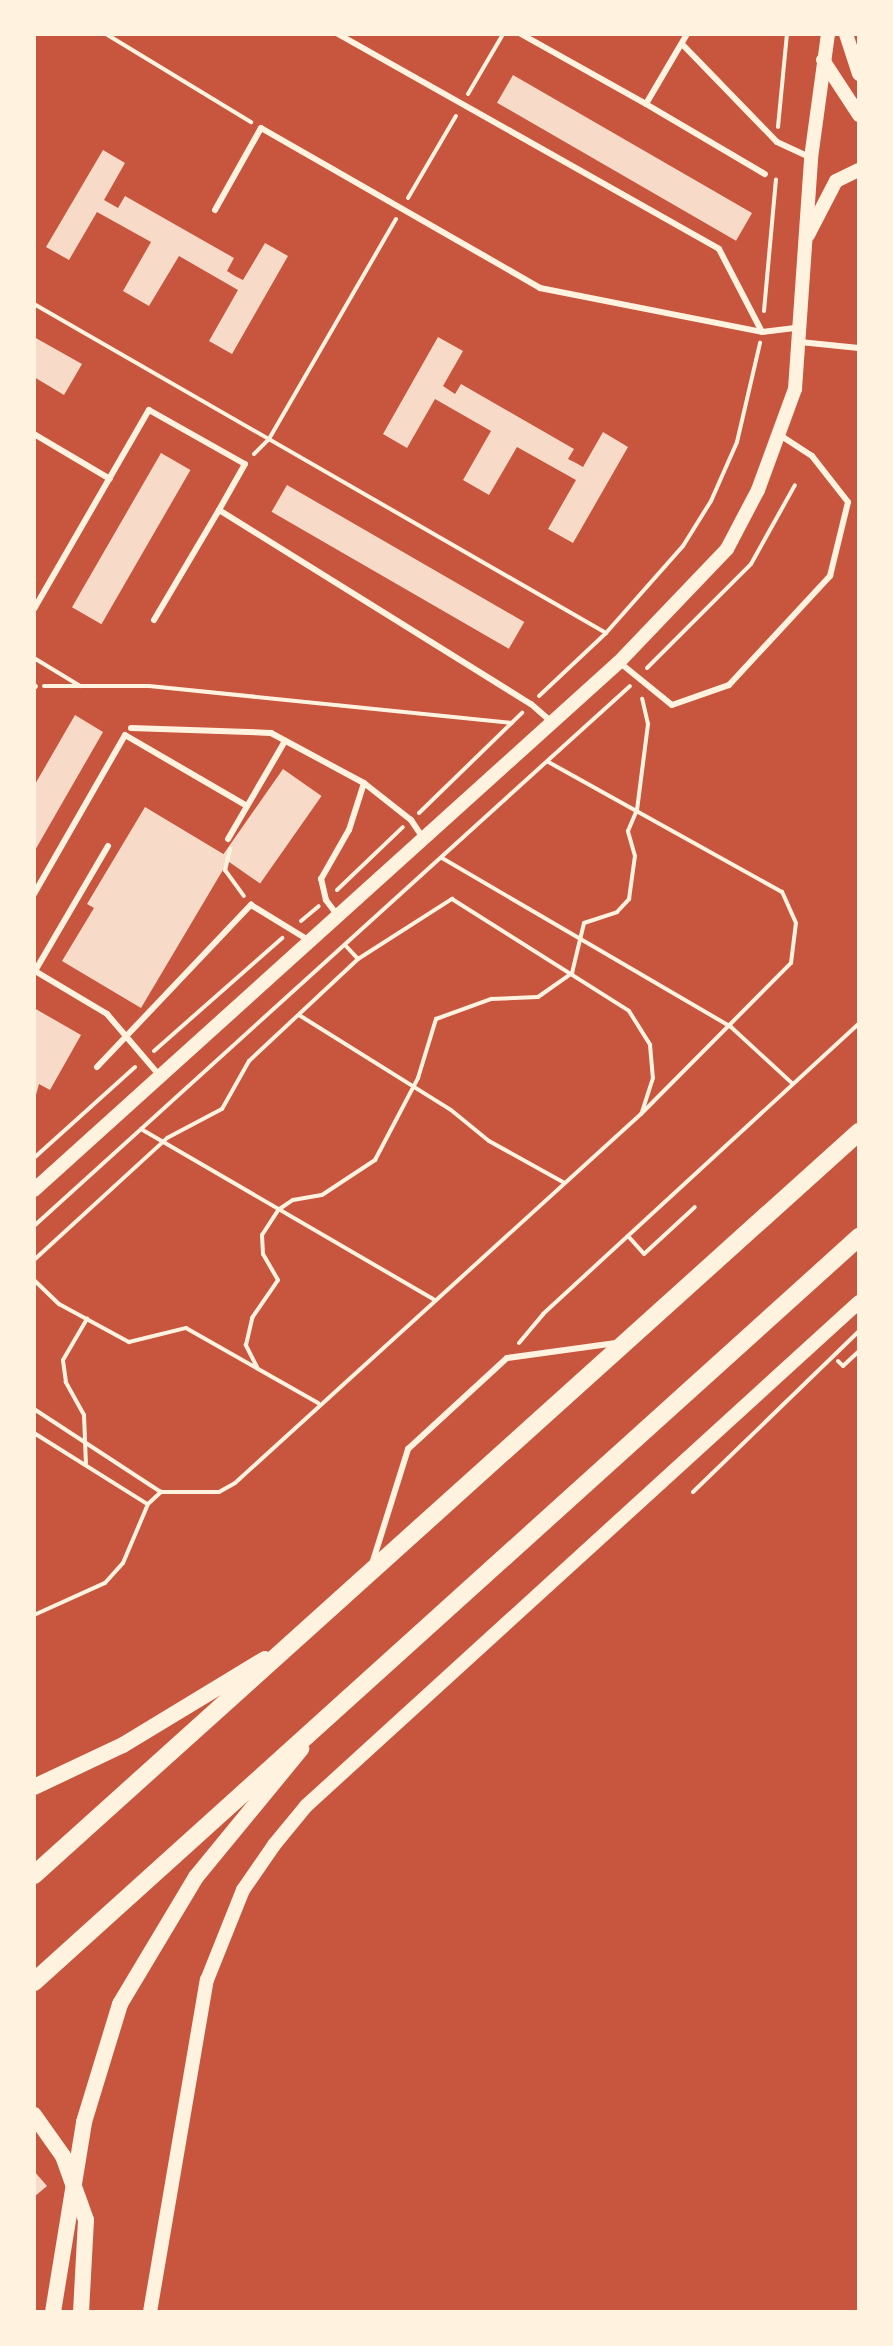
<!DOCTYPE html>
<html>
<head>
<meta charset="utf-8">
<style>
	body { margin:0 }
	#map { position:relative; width:893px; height:2346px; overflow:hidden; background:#c8553d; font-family:Ubuntu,sans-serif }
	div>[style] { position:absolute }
	.building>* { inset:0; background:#f7dbc8; transform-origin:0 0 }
	.path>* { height:4px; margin:-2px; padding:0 2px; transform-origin:2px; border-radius:2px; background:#fff3e0 }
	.service>* { height:6px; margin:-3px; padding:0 3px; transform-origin:3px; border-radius:3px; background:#fff3e0 }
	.tertiary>* { height:14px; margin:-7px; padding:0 7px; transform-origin:7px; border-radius:7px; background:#fff3e0 }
	.secondary>* { height:16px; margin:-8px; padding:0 8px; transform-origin:8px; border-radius:8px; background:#fff3e0 }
	.trunk>* { height:18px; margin:-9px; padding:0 9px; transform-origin:9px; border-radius:9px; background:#fff3e0 }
	span { translate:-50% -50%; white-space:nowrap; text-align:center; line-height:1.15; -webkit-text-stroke:6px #fff3e0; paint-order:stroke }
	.frame { position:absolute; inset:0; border:36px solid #fff3e0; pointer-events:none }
</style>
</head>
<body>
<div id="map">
	<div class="building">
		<div style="left:513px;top:75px;width:276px;height:32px;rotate:30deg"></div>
		<div style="clip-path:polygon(103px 150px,125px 163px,104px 200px,118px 208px,125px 196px,234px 258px,227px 271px,235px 276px,243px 280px,265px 243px,288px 256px,232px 354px,209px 341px,238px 290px,179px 256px,149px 306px,123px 291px,151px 242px,97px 212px,69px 260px,46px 247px)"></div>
		<div style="clip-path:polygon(34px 337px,82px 364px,64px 395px,34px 377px)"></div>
		<div style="clip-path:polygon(438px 337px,463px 351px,443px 386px,455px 394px,461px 384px,574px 449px,568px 459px,576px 463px,583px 467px,603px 432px,628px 447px,573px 543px,548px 529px,576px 480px,517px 447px,489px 495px,463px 480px,491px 431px,435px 399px,407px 448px,383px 434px)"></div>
		<div style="left:161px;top:453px;width:34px;height:178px;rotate:30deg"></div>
		<div style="left:287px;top:485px;width:274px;height:31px;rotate:30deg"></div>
		<div style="clip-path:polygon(75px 715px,103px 732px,34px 852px,34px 786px)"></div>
		<div style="left:283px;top:769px;width:47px;height:107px;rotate:35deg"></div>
		<div style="clip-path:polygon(145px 807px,230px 858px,141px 1008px,62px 961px,94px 908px,87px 904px)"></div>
		<div style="clip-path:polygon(34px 1008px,81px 1035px,50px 1090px,39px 1084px,34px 1102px)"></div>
		<div style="clip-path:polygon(34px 2171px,47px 2186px,34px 2197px)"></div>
	</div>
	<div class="path">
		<div style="left:106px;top:34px;width:170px;rotate:31.3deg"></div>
		<div style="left:468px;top:94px;width:69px;rotate:-59.7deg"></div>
		<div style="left:778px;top:127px;width:93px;rotate:-84.5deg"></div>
		<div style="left:408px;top:198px;width:95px;rotate:-59.7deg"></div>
		<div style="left:34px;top:304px;width:660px;rotate:29.91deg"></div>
		<div style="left:764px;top:311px;width:132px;rotate:-84.8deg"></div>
		<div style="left:254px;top:454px;width:21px;rotate:-45deg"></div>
		<div style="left:269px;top:439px;width:254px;rotate:-60deg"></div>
		<div style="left:34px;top:658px;width:54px;rotate:31.3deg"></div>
		<div style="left:647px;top:668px;width:147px;rotate:-45deg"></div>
		<div style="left:751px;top:564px;width:90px;rotate:-60.9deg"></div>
		<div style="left:44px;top:686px;width:105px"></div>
		<div style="left:149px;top:686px;width:365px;rotate:5.8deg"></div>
		<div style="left:539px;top:696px;width:92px;rotate:-43.2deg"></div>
		<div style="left:606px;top:633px;width:116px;rotate:-48.5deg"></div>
		<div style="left:683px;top:546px;width:53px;rotate:-58.1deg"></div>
		<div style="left:711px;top:501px;width:64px;rotate:-66.2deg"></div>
		<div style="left:737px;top:442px;width:102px;rotate:-76.9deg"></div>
		<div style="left:419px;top:813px;width:144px;rotate:-44.2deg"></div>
		<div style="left:230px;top:849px;width:22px;rotate:103deg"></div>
		<div style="left:225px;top:870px;width:32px;rotate:54deg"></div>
		<div style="left:442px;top:858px;width:335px;rotate:30.3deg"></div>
		<div style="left:731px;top:1027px;width:84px;rotate:42.6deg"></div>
		<div style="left:337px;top:890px;width:91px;rotate:-43.7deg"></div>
		<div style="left:301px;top:921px;width:23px;rotate:-40deg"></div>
		<div style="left:345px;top:945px;width:19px;rotate:47deg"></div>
		<div style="left:299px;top:1015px;width:179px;rotate:32deg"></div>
		<div style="left:451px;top:1110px;width:49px;rotate:39.2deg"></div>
		<div style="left:489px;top:1141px;width:85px;rotate:29deg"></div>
		<div style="left:154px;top:1051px;width:171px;rotate:-41.4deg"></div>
		<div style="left:141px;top:1129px;width:338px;rotate:30.2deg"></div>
		<div style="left:34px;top:1158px;width:136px;rotate:-42deg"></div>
		<div style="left:34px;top:1226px;width:804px;rotate:-42.18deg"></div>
		<div style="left:628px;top:1236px;width:24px;rotate:48deg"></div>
		<div style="left:644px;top:1254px;width:69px;rotate:-42.7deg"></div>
		<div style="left:34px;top:1260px;width:180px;rotate:-42.5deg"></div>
		<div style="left:167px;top:1138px;width:62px;rotate:-27.8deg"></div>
		<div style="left:222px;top:1109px;width:55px;rotate:-60.6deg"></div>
		<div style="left:249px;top:1061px;width:149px;rotate:-43.1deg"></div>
		<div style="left:358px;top:959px;width:112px;rotate:-32.6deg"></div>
		<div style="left:452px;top:899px;width:209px;rotate:32.3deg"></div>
		<div style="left:629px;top:1011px;width:40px;rotate:58deg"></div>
		<div style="left:650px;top:1045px;width:33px;rotate:85deg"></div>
		<div style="left:653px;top:1078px;width:35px;rotate:108deg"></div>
		<div style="left:34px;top:1280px;width:35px;rotate:44deg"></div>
		<div style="left:59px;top:1304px;width:80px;rotate:28.5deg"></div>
		<div style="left:129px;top:1342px;width:59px;rotate:-13.8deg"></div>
		<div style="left:186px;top:1328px;width:152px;rotate:29.6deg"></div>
		<div style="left:519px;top:1343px;width:38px;rotate:-50deg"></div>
		<div style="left:543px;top:1314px;width:430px;rotate:-42.6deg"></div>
		<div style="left:838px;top:1361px;width:7px;rotate:45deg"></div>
		<div style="left:843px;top:1366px;width:22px;rotate:-43deg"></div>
		<div style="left:257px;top:1367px;width:25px;rotate:-117deg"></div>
		<div style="left:246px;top:1345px;width:28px;rotate:-77deg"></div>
		<div style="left:252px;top:1318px;width:46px;rotate:-55.6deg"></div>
		<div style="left:278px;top:1280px;width:30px;rotate:-120deg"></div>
		<div style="left:263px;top:1254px;width:19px;rotate:-93deg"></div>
		<div style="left:262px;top:1235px;width:30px;rotate:-57deg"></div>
		<div style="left:278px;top:1210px;width:18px;rotate:-34deg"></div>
		<div style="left:293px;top:1200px;width:29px;rotate:-10deg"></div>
		<div style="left:322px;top:1195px;width:64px;rotate:-33.4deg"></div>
		<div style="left:375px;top:1160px;width:93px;rotate:-62.3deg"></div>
		<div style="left:418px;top:1078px;width:62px;rotate:-73deg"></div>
		<div style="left:436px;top:1019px;width:59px;rotate:-20deg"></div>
		<div style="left:491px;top:999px;width:47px;rotate:-2.4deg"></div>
		<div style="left:538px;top:997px;width:42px;rotate:-35.2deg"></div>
		<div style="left:572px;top:973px;width:51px;rotate:-76.5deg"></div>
		<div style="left:584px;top:923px;width:35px;rotate:-18deg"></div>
		<div style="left:617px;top:912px;width:18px;rotate:-47deg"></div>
		<div style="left:629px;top:899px;width:43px;rotate:-82.1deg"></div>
		<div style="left:635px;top:856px;width:26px;rotate:-106deg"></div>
		<div style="left:628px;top:831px;width:23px;rotate:-67deg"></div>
		<div style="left:637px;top:810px;width:87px;rotate:-82.7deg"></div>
		<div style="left:648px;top:724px;width:26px;rotate:-103deg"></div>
		<div style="left:34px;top:1409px;width:152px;rotate:33.2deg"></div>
		<div style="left:34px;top:1433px;width:133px;rotate:32.1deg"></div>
		<div style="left:86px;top:1465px;width:50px;rotate:-92.3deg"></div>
		<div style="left:84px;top:1415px;width:38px;rotate:-119deg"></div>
		<div style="left:66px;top:1382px;width:22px;rotate:-98deg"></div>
		<div style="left:63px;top:1360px;width:48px;rotate:-59.7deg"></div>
		<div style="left:693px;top:1492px;width:231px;rotate:-44.1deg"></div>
		<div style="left:34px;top:1615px;width:78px;rotate:-24.3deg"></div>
		<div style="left:105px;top:1583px;width:27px;rotate:-48deg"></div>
		<div style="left:123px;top:1563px;width:64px;rotate:-67deg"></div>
		<div style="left:148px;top:1504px;width:18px;rotate:-43deg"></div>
		<div style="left:161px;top:1492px;width:58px"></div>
		<div style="left:219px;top:1492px;width:18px;rotate:-29deg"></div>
		<div style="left:235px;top:1483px;width:549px;rotate:-42.27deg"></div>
		<div style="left:641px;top:1114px;width:213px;rotate:-45.2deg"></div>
		<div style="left:791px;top:963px;width:40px;rotate:-82.9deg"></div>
		<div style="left:796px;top:923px;width:34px;rotate:-114deg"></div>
		<div style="left:782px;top:892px;width:268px;rotate:-150.9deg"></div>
	</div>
	<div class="service">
		<div style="left:338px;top:34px;width:437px;rotate:29.4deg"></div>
		<div style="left:719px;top:249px;width:93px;rotate:62.6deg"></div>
		<div style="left:521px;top:34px;width:143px;rotate:29.2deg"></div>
		<div style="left:687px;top:34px;width:81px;rotate:120.4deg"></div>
		<div style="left:646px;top:104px;width:138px;rotate:30.5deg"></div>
		<div style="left:682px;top:44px;width:136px;rotate:45.9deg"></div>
		<div style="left:777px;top:142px;width:35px;rotate:25deg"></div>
		<div style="left:215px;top:210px;width:94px;rotate:-60.7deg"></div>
		<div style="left:261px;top:128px;width:322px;rotate:29.8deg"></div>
		<div style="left:540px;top:288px;width:226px;rotate:11.2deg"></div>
		<div style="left:762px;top:332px;width:35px;rotate:-7deg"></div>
		<div style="left:800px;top:342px;width:59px;rotate:5.8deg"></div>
		<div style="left:34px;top:434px;width:88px;rotate:30.6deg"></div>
		<div style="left:34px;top:609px;width:230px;rotate:-60deg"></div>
		<div style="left:149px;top:410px;width:110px;rotate:29.4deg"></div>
		<div style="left:245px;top:464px;width:53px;rotate:119.5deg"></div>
		<div style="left:219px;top:510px;width:367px;rotate:31.9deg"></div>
		<div style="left:531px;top:704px;width:28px;rotate:41deg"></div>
		<div style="left:154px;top:620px;width:128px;rotate:-59.4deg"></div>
		<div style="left:619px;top:662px;width:68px;rotate:39.1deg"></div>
		<div style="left:672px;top:705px;width:60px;rotate:-19.3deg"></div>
		<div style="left:729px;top:685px;width:149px;rotate:-47.2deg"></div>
		<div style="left:830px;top:576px;width:76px;rotate:-76.3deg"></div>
		<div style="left:848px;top:502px;width:58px;rotate:-128deg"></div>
		<div style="left:812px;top:456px;width:37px;rotate:-147deg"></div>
		<div style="left:34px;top:687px;width:1px;rotate:-45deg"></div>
		<div style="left:131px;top:728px;width:140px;rotate:2deg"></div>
		<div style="left:271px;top:733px;width:106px;rotate:28.3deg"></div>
		<div style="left:364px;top:783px;width:60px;rotate:38.2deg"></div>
		<div style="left:411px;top:820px;width:23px;rotate:56deg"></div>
		<div style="left:228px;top:839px;width:113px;rotate:-59.8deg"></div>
		<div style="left:108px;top:846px;width:145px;rotate:120.3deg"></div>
		<div style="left:35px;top:971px;width:84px;rotate:30.8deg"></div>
		<div style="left:107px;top:1014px;width:82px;rotate:49.5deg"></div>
		<div style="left:34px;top:894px;width:183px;rotate:-60.2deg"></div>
		<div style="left:125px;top:735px;width:141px;rotate:30.2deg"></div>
		<div style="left:338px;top:916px;width:20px;rotate:-127deg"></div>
		<div style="left:326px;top:900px;width:22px;rotate:-103deg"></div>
		<div style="left:321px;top:879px;width:56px;rotate:-60.3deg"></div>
		<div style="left:349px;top:830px;width:49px;rotate:-72.3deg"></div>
		<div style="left:97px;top:1067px;width:224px;rotate:-46.5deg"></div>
		<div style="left:251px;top:905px;width:69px;rotate:31.4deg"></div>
		<div style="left:372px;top:1564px;width:121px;rotate:-72.6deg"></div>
		<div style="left:408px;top:1449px;width:134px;rotate:-42.6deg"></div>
		<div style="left:507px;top:1358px;width:110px;rotate:-7.8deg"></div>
	</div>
	<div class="tertiary">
		<div style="left:846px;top:34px;width:42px;rotate:72deg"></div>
		<div style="left:823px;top:60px;width:66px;rotate:56.8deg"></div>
		<div style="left:808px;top:235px;width:61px;rotate:-62.6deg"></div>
		<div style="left:836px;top:181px;width:25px;rotate:-26deg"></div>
		<div style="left:34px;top:1190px;width:788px;rotate:-42.07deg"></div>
		<div style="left:619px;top:662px;width:156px;rotate:-46.3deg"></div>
		<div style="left:727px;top:549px;width:67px;rotate:-62.3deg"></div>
		<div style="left:758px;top:490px;width:108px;rotate:-69.9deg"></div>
		<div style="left:795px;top:389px;width:232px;rotate:-86deg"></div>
		<div style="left:811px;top:158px;width:125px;rotate:-82.2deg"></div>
		<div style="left:150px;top:2312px;width:337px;rotate:-80.3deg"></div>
		<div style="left:207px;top:1980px;width:97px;rotate:-68.2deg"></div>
		<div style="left:243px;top:1890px;width:55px;rotate:-55.4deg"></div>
		<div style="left:274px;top:1845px;width:50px;rotate:-50.6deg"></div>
		<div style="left:306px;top:1806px;width:748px;rotate:-42.35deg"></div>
	</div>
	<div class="secondary">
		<div style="left:34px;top:1787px;width:98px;rotate:-25.3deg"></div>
		<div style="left:123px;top:1745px;width:166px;rotate:-31.2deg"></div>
		<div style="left:34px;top:2115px;width:50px;rotate:54.7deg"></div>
		<div style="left:63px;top:2156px;width:68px;rotate:70.2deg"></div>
		<div style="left:86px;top:2220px;width:92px;rotate:93.1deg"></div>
		<div style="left:53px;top:2312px;width:193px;rotate:-80.7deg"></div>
		<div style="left:84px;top:2122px;width:123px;rotate:-73deg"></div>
		<div style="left:120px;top:2004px;width:148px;rotate:-59.1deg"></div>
		<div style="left:196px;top:1877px;width:166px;rotate:-50.6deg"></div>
	</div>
	<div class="trunk">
		<div style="left:34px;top:1875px;width:1110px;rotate:-42.01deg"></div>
		<div style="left:34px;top:1982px;width:1112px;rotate:-42.08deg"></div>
	</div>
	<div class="frame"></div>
</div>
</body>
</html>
